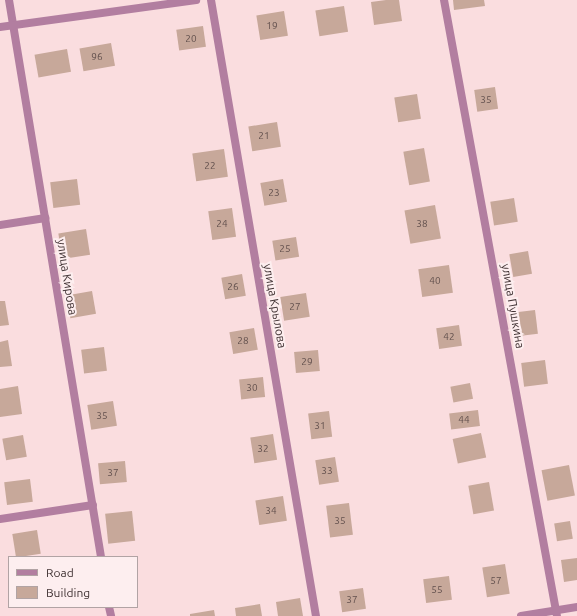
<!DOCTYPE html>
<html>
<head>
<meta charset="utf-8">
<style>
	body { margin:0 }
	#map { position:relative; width:577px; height:616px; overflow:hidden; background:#fadddf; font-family:Ubuntu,sans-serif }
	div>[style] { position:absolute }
	.building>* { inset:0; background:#c7a89a; transform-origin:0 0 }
	.street>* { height:8px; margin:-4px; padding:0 4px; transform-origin:4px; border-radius:4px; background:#b27ea0 }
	span { translate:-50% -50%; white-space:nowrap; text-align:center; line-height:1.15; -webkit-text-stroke:4px #fdeeef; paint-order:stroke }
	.number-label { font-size:10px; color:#62504d }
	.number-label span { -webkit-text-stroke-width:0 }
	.street-label { font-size:12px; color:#403233 }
	.legend { position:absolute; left:8px; top:556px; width:130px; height:52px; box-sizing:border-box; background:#fdeeef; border:1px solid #b1a3a4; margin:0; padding:5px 7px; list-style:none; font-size:12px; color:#403233 }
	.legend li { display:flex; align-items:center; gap:8px; height:20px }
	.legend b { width:20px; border:1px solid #b1a3a4 }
</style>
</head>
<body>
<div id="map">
	<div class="building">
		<div style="clip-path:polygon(386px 0,399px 0,402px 21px,374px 25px,371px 2px)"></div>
		<div style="clip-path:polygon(453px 0,484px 0,485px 6px,454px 10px)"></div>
		<div style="left:344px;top:6px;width:26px;height:29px;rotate:81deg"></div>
		<div style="left:284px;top:11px;width:25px;height:28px;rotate:81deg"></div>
		<div style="left:203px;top:26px;width:21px;height:27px;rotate:82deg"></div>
		<div style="left:111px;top:43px;width:23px;height:32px;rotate:80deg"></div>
		<div style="left:67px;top:49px;width:23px;height:33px;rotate:80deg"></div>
		<div style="left:495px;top:87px;width:22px;height:21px;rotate:82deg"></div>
		<div style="left:417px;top:94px;width:25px;height:23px;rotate:81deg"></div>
		<div style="left:277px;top:122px;width:25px;height:29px;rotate:81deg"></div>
		<div style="left:424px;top:148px;width:34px;height:21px;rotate:80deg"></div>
		<div style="left:224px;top:149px;width:28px;height:32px;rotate:82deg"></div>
		<div style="left:77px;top:179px;width:26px;height:27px;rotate:83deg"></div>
		<div style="left:283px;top:179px;width:23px;height:23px;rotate:80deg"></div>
		<div style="left:514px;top:198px;width:24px;height:24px;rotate:81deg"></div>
		<div style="left:435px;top:205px;width:34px;height:31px;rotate:80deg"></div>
		<div style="left:232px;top:208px;width:29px;height:24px;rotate:82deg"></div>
		<div style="left:86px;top:229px;width:26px;height:28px;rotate:81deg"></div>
		<div style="left:296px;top:237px;width:20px;height:24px;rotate:81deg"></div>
		<div style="left:528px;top:251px;width:23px;height:19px;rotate:80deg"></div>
		<div style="left:449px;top:265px;width:28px;height:31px;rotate:82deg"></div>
		<div style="left:242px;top:274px;width:22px;height:21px;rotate:80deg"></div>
		<div style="left:92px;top:291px;width:23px;height:26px;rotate:80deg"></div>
		<div style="left:306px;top:293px;width:24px;height:26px;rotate:81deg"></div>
		<div style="clip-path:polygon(0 301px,5px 301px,9px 325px,0 326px)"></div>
		<div style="left:535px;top:310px;width:24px;height:23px;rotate:83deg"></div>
		<div style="left:459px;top:325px;width:21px;height:23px;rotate:82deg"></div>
		<div style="left:254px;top:328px;width:22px;height:25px;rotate:80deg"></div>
		<div style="clip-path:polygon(8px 340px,12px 366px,0 367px,0 342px)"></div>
		<div style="left:104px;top:347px;width:24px;height:23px;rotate:83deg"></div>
		<div style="left:318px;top:350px;width:21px;height:24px;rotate:85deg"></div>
		<div style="left:545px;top:360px;width:24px;height:24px;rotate:83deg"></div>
		<div style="left:263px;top:377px;width:20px;height:24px;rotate:84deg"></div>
		<div style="left:470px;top:383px;width:16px;height:20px;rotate:79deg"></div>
		<div style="clip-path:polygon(18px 386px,22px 414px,0 417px,0 389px)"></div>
		<div style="left:113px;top:401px;width:25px;height:26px;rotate:81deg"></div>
		<div style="left:478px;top:410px;width:16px;height:29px;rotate:83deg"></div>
		<div style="left:329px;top:411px;width:26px;height:21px;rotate:83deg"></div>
		<div style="left:481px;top:433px;width:25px;height:29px;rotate:78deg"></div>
		<div style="left:273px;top:434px;width:26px;height:23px;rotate:81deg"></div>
		<div style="left:23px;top:435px;width:22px;height:21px;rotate:80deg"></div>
		<div style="left:335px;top:457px;width:25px;height:20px;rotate:81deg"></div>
		<div style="left:125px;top:461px;width:21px;height:27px;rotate:85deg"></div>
		<div style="left:569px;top:465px;width:31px;height:28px;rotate:79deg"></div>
		<div style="left:30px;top:479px;width:23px;height:26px;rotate:83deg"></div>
		<div style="left:489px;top:482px;width:29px;height:21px;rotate:80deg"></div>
		<div style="left:283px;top:496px;width:25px;height:28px;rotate:81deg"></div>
		<div style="left:349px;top:503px;width:32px;height:23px;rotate:83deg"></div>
		<div style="left:132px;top:511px;width:30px;height:27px;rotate:84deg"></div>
		<div style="left:570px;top:521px;width:18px;height:16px;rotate:81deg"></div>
		<div style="left:37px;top:530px;width:24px;height:25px;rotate:81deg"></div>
		<div style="clip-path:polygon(577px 558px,577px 580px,564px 582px,561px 560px)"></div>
		<div style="left:505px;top:564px;width:30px;height:23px;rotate:81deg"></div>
		<div style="left:449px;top:576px;width:24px;height:26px;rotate:83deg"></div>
		<div style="left:363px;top:588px;width:21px;height:24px;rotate:82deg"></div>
		<div style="clip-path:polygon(300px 598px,303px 616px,278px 616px,276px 602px)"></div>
		<div style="clip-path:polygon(260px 604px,262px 616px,236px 616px,235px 608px)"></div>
		<div style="clip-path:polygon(214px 610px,215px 616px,190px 616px,190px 614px)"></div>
	</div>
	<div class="street">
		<div style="left:9px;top:0;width:565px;rotate:80.62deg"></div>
		<div style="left:211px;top:0;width:625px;rotate:80.33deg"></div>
		<div style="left:444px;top:0;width:626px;rotate:79.61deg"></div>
		<div style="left:0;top:27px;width:198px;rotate:-7.8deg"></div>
		<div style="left:0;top:225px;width:46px;rotate:-8.8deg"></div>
		<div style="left:0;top:519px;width:94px;rotate:-8.6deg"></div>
		<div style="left:109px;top:607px;width:9px;rotate:77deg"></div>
		<div style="left:521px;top:616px;width:57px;rotate:-9.1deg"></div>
	</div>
	<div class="number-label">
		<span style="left:272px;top:26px">19</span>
		<span style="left:191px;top:39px">20</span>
		<span style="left:97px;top:57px">96</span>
		<span style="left:486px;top:100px">35</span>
		<span style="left:264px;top:136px">21</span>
		<span style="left:210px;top:166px">22</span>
		<span style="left:274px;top:193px">23</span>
		<span style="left:222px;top:224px">24</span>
		<span style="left:422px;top:224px">38</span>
		<span style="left:285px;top:249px">25</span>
		<span style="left:435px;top:281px">40</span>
		<span style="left:233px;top:287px">26</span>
		<span style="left:295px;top:307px">27</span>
		<span style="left:449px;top:337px">42</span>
		<span style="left:243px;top:341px">28</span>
		<span style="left:307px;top:362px">29</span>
		<span style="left:252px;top:388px">30</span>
		<span style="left:102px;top:416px">35</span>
		<span style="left:464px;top:420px">44</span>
		<span style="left:320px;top:426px">31</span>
		<span style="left:263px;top:449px">32</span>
		<span style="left:327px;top:471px">33</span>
		<span style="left:113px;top:473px">37</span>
		<span style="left:271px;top:511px">34</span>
		<span style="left:340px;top:521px">35</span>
		<span style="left:496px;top:581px">57</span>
		<span style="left:437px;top:590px">55</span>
		<span style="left:352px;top:600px">37</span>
	</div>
	<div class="street-label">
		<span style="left:67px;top:277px;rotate:81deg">улица Кирова</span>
		<span style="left:275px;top:306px;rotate:80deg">улица Крылова</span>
		<span style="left:513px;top:306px;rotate:80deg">улица Пушкина</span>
	</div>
	<ul class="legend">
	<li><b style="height:5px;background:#b27ea0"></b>Road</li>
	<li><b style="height:11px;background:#c7a89a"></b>Building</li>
	</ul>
</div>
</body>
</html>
